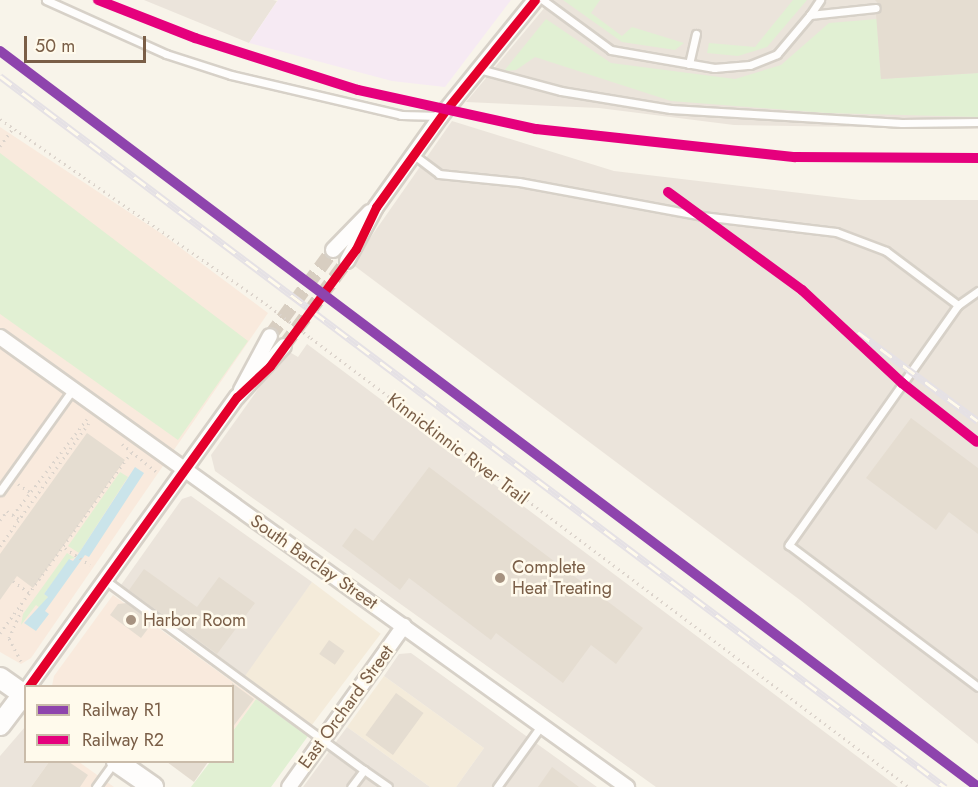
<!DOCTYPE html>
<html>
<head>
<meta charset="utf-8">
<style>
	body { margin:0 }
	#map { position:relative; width:978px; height:787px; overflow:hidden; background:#f8f4ea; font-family:Jost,sans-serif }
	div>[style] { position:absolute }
	.residential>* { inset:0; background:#f4ebda; transform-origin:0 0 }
	.commercial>* { inset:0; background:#f9eadd }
	.industrial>* { inset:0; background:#ebe4db }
	.education>* { inset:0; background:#f6eaf3 }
	.green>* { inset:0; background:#e1f0d3 }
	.water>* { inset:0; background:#cae4ea }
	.building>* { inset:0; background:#e5ddd1; transform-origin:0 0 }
	.minor-tunnel>* { height:14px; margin-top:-7px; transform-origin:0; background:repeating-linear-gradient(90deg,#d8cec1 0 14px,transparent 0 21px) }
	.path>* { height:3px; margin-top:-1.5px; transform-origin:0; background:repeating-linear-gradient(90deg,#dcd4cc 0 1.5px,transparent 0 6px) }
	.roads { filter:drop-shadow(2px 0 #d7d1c8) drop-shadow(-2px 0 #d7d1c8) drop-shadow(0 2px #d7d1c8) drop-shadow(0 -2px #d7d1c8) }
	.service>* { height:7px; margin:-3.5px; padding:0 3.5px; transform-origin:3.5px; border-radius:3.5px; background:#fefdfc }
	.minor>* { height:14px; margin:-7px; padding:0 7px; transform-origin:7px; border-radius:7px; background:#fefdfc }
	.secondary>* { height:20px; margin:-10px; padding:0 10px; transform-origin:10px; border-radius:10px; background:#fefdfc }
	.rail>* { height:7px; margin-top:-3.5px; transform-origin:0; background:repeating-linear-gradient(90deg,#fffaec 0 14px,#e5e1e5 0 28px); box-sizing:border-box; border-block:2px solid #e5e1e5 }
	.path-bridge>* { height:3px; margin-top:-1.5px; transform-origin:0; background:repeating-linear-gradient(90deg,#dcd4cc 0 1.5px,transparent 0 6px) }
	.bus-1>* { height:9px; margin:-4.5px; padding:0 4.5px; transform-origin:4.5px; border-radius:4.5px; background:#e4002b }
	.rail-1>* { height:10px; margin:-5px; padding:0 5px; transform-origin:5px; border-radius:5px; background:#8e44ad }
	.rail-2>* { height:10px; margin:-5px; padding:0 5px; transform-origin:5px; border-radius:5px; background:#e5007d }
	.dots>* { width:16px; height:16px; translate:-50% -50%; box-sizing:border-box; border:3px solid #fffaec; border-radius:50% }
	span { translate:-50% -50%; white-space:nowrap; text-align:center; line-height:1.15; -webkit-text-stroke:5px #fffaec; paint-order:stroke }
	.street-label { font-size:18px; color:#7a5e47 }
	.poi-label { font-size:18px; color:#7a5e47 }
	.left { translate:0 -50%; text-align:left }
	.legend { position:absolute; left:24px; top:685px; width:210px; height:78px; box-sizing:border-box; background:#fffaec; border:2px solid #cabcaa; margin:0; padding:8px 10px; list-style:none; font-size:18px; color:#7a5e47 }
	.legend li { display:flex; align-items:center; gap:12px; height:30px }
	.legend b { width:30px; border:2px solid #cabcaa }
	.scale { position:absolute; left:24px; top:36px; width:122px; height:27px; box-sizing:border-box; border:3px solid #7a5e47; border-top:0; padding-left:8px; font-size:18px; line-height:21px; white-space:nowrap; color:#7a5e47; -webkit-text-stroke:4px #fffaec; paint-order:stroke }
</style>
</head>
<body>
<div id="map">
	<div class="residential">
		<div style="left:312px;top:582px;width:86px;height:115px;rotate:37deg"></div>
		<div style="clip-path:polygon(384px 676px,484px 748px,456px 787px,430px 787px,347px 727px)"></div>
	</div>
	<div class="commercial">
		<div style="clip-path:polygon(0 127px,162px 234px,268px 313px,31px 658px,21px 664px,0 652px)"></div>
		<div style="clip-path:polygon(113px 595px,256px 699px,233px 731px,232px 686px,52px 686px,54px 676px)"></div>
		<div style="clip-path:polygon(49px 762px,79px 762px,114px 787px,31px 787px)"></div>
	</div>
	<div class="industrial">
		<div style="clip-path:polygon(144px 0,273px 0,277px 1px,249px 43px)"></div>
		<div style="clip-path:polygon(551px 0,978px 0,978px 129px,734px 125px,599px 108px,466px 102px)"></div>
		<div style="clip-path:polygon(452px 121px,614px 171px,860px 200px,978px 200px,978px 744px,800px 600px,352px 264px)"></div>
		<div style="clip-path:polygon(307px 344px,898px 787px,656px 787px,215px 471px,211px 455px,286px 350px,298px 357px)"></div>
		<div style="clip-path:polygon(191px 496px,312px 582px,245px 676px,121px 585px,182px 499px)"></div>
		<div style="clip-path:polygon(411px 653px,597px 787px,456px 787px,484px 748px,384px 676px,399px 654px)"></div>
		<div style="clip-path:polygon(25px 727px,26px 762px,49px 762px,31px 787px,0 787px,0 756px)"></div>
		<div style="clip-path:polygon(347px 727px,430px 787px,303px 787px)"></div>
	</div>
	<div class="education">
		<div style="clip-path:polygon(278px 0,511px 0,445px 87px,392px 81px,249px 43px)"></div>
	</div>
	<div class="green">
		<div style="clip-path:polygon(563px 0,600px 0,591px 13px,622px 36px,632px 27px,684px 43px,675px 50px,622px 42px)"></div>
		<div style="clip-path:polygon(793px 0,807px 0,767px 47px,738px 56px,707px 53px,709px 43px,755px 47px)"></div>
		<div style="clip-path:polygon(546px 19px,611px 63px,735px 79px,781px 65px,829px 23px,877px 19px,881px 79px,978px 73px,978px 117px,827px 113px,671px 101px,535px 57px,516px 70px,504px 71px)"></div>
		<div style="clip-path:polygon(0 153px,248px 341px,178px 440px,0 314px)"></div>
		<div style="clip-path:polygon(120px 472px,128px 477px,79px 553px,68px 546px)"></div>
		<div style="clip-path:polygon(67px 553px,75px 558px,70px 559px,44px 594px,48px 597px,40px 608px,36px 605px,21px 625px,23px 614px)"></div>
		<div style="clip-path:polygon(256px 699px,308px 736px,271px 787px,191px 787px,210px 762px,232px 762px,233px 731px)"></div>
	</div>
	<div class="water">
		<div style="clip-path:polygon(135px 467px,144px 473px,89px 557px,85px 555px,45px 611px,49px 614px,36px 631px,24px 623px,48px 597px,44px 594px,69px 559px,73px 561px,79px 553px)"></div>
	</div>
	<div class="building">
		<div style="clip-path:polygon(875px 0,978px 0,978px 73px,881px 79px,876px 14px,882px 8px)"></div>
		<div style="clip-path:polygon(911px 418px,978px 468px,978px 534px,949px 512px,936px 530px,866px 478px)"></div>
		<div style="clip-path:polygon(87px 433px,125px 460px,33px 588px,17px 576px,0 600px,0 554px)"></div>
		<div style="clip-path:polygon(429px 467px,643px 628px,616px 664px,591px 645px,563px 683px,496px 633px,491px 640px,409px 578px,400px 590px,342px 546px,355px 528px,373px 541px)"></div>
		<div style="clip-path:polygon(144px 569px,197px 607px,219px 577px,255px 603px,217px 654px,129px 590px)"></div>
		<div style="clip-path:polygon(127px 603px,153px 622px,141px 638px,110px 615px,118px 604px)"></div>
		<div style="left:329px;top:640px;width:19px;height:17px;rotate:35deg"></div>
		<div style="clip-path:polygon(232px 683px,254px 699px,232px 728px)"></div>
		<div style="left:396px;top:693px;width:34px;height:52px;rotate:36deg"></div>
		<div style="clip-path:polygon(49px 762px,69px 762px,88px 775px,80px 787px,31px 787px)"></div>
		<div style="clip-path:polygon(167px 762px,208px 762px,194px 782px)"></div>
		<div style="clip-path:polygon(552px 767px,579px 787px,538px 787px)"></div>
	</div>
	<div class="minor-tunnel">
		<div style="left:270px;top:336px;width:107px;rotate:-53.8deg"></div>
		<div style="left:284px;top:346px;width:106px;rotate:-53.5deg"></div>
	</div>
	<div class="path">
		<div style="left:0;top:119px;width:329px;rotate:34.8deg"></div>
		<div style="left:0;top:146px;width:22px;rotate:-54deg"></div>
		<div style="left:311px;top:338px;width:748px;rotate:36.9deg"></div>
		<div style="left:122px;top:444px;width:46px;rotate:38.9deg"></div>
		<div style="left:18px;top:484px;width:14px;rotate:34deg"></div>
		<div style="left:13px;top:515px;width:121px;rotate:-52.4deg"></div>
		<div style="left:0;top:520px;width:11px;rotate:-52deg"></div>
		<div style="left:7px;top:511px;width:14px;rotate:34deg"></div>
		<div style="left:0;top:546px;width:154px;rotate:-54.2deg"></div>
		<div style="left:65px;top:548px;width:30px;rotate:34deg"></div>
		<div style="left:13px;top:581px;width:22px;rotate:36deg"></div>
		<div style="left:0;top:633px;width:223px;rotate:-54deg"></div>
		<div style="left:21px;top:661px;width:26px;rotate:-118deg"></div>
		<div style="left:9px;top:638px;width:35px;rotate:-66deg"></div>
	</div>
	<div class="roads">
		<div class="service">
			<div style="left:46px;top:0;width:132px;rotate:24.2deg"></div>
			<div style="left:166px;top:54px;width:68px;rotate:17.9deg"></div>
			<div style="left:231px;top:75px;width:175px;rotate:13.2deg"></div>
			<div style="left:401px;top:115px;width:40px;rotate:1.4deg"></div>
			<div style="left:543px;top:0;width:84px;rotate:36.3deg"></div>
			<div style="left:611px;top:50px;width:105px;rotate:9.9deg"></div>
			<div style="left:714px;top:68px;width:36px;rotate:-5deg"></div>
			<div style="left:750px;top:65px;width:29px;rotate:-22deg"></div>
			<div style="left:777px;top:54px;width:51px;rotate:-49.8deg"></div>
			<div style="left:810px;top:15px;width:66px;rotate:-6.1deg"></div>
			<div style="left:810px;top:15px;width:18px;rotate:-56deg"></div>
			<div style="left:689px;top:64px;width:31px;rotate:-77deg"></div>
			<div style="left:479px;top:69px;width:85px;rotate:15deg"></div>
			<div style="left:561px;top:91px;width:111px;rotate:9.3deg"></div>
			<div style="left:671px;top:109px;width:231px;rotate:3.5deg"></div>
			<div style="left:902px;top:123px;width:76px;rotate:-0.8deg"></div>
			<div style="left:414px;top:155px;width:31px;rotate:37deg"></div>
			<div style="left:439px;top:174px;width:80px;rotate:5.7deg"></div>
			<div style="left:519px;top:182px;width:186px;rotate:10.5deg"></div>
			<div style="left:702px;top:216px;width:135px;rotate:6.8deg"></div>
			<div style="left:836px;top:232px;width:53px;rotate:20.8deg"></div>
			<div style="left:886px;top:251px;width:90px;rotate:36.9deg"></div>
			<div style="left:978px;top:291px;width:24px;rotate:145deg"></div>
			<div style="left:958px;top:305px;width:294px;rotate:125.2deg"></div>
			<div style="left:789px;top:545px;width:236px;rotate:36.9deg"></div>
			<div style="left:0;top:491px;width:125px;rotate:-54.4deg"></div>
			<div style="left:105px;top:580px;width:321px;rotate:36.3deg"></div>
			<div style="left:364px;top:770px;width:21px;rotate:127deg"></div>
			<div style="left:364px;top:770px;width:29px;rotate:35deg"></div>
			<div style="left:96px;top:787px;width:31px;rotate:-54deg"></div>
			<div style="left:497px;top:787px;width:75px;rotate:-54.2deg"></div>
		</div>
		<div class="minor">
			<div style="left:333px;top:250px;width:53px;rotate:-45.8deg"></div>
			<div style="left:347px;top:261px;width:61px;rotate:-61.8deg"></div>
			<div style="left:376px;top:207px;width:112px;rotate:-54.5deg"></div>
			<div style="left:441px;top:116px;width:149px;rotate:-51deg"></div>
			<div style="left:0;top:337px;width:772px;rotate:35.67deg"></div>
			<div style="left:241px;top:390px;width:61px;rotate:-61.8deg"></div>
			<div style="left:29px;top:686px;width:356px;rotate:-54.3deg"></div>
			<div style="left:237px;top:397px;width:69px;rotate:-47.3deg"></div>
			<div style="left:289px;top:787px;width:198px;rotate:-54.5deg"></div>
		</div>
		<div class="secondary">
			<div style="left:0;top:678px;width:32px;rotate:35deg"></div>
			<div style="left:0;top:725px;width:38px;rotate:-53deg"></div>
			<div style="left:117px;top:762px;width:44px;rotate:34.8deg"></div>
		</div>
	</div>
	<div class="rail">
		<div style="left:98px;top:0;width:104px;rotate:21.4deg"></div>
		<div style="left:195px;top:38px;width:171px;rotate:17.7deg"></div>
		<div style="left:358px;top:90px;width:182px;rotate:12.4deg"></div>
		<div style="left:536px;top:129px;width:261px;rotate:6.2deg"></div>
		<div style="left:795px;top:157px;width:183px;rotate:0.3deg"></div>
		<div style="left:0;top:76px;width:1183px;rotate:36.96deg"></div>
		<div style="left:668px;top:192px;width:166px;rotate:36.2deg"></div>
		<div style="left:802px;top:290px;width:137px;rotate:42.9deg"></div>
		<div style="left:902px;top:383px;width:95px;rotate:38.2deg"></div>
		<div style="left:858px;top:332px;width:149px;rotate:36.6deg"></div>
	</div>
	<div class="path-bridge">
		<div style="left:270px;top:307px;width:51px;rotate:37.1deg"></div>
	</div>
	<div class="bus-1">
		<div style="left:29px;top:686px;width:356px;rotate:-54.3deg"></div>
		<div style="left:237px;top:397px;width:45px;rotate:-43.2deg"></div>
		<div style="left:270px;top:366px;width:145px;rotate:-53.7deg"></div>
		<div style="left:356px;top:249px;width:47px;rotate:-64.5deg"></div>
		<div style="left:376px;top:207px;width:118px;rotate:-54.3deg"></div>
		<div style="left:445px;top:111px;width:143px;rotate:-51deg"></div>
	</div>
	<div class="rail-1">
		<div style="left:0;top:51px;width:1224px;rotate:36.96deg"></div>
	</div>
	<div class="rail-2">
		<div style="left:98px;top:0;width:104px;rotate:21.4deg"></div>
		<div style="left:195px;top:38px;width:171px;rotate:17.7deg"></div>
		<div style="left:358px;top:90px;width:182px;rotate:12.4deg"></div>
		<div style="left:536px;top:129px;width:261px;rotate:6.2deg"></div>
		<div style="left:795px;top:157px;width:183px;rotate:0.3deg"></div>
		<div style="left:668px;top:192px;width:166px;rotate:36.2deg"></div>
		<div style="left:802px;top:290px;width:137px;rotate:42.9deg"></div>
		<div style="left:902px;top:383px;width:95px;rotate:38.2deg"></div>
	</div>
	<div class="dots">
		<div style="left:500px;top:578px;background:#a69280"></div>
		<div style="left:131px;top:620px;background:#a69280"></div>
	</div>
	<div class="street-label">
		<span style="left:458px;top:449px;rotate:37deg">Kinnickinnic River Trail</span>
		<span style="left:314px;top:562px;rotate:35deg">South Barclay Street</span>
		<span style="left:346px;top:707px;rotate:-54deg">East Orchard Street</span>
	</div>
	<div class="poi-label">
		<span class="left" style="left:512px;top:578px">Complete<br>Heat Treating</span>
		<span class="left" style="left:143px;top:620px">Harbor Room</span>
	</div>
	<ul class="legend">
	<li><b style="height:8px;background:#8e44ad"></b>Railway R1</li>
	<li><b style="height:8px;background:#e5007d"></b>Railway R2</li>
	</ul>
	<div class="scale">50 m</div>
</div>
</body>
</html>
